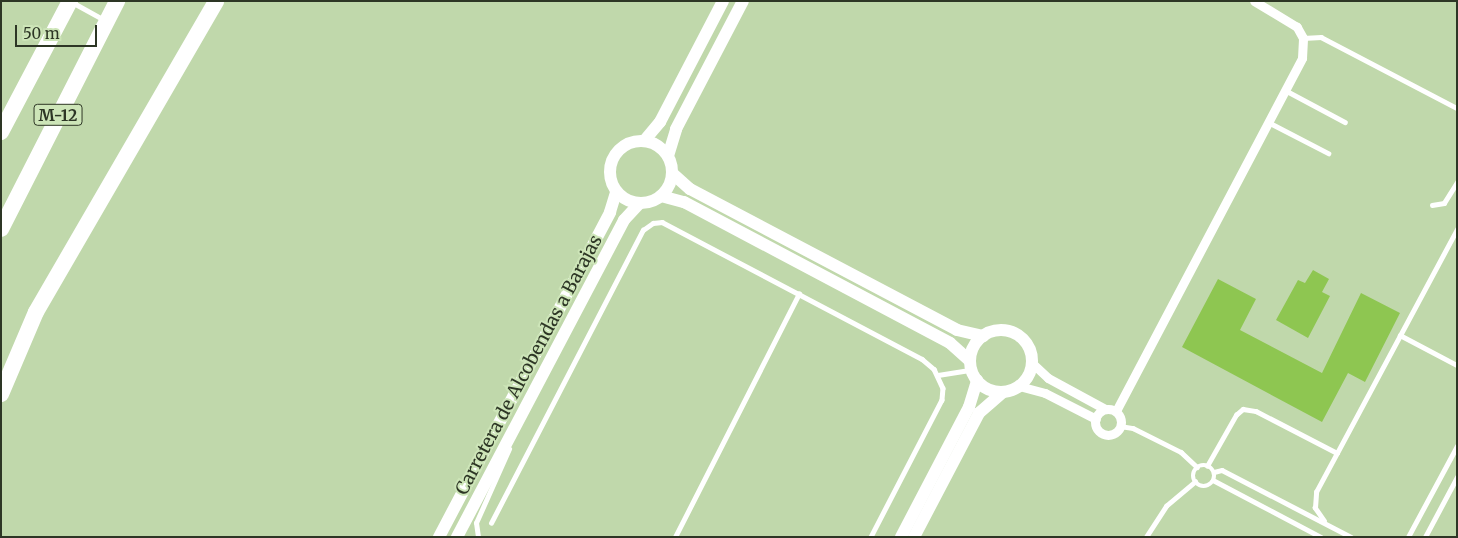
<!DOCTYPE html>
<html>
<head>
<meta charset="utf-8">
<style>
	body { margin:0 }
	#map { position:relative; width:1458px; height:538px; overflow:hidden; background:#c0d8ab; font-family:Merriweather,serif }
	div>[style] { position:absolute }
	.building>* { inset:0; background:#8ec651 }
	.lane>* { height:4.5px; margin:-2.25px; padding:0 2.25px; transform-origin:2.25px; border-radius:2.25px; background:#fff }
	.lane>.ring { margin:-2.25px; padding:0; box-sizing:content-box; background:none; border:4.5px solid #fff; border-radius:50% }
	.street>* { height:9px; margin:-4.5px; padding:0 4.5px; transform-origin:4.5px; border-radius:4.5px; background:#fff }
	.street>.ring { margin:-4.5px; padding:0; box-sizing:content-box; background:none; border:9px solid #fff; border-radius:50% }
	.secondary>* { height:12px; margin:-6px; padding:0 6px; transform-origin:6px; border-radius:6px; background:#fff }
	.secondary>.ring { margin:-6px; padding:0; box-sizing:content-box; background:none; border:12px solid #fff; border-radius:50% }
	.highway>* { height:16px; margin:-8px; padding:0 8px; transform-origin:8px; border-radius:8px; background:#fff }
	span { translate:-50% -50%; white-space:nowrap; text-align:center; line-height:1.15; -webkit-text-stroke:4px #cde5b8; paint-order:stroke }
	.shield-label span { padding:1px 4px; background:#cde5b8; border:1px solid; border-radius:4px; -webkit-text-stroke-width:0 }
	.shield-label { font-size:16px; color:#2d3625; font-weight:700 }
	.street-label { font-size:18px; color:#2d3625 }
	.frame { position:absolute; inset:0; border:2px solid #2d3625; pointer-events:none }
	.scale { position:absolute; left:15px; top:25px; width:82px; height:22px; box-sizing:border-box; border:2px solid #2d3625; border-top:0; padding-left:6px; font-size:15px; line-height:18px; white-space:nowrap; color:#2d3625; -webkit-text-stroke:4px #cde5b8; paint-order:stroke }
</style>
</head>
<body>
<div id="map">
	<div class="building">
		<div style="clip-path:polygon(1313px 270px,1329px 279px,1322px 292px,1330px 296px,1308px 338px,1276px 320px,1298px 280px,1305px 283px)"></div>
		<div style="clip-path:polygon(1218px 279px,1256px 299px,1240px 330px,1322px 373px,1361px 293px,1400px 313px,1365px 382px,1348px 373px,1322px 422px,1182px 347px)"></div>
	</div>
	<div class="lane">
		<div style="left:72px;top:2px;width:38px;rotate:29deg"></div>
		<div style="left:1303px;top:38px;width:18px;rotate:-3deg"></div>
		<div style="left:1321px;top:37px;width:153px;rotate:27.6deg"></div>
		<div style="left:1285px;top:90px;width:68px;rotate:28.1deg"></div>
		<div style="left:1268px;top:122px;width:68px;rotate:27.3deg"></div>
		<div style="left:1432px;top:205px;width:12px;rotate:-9deg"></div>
		<div style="left:1444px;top:203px;width:25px;rotate:-58deg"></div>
		<div style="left:1400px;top:335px;width:64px;rotate:27.8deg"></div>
		<div style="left:938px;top:375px;width:33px;rotate:-9deg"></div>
		<div style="left:1120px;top:426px;width:13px;rotate:9deg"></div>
		<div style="left:1133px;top:428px;width:54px;rotate:26.6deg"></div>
		<div style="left:1181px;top:452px;width:22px;rotate:43deg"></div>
		<div class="ring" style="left:1193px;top:465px;width:17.5px;height:17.5px"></div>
		<div style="left:1207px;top:466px;width:59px;rotate:-60.4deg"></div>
		<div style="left:1236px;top:415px;width:9px;rotate:-41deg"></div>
		<div style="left:1243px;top:409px;width:13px;rotate:9deg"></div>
		<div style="left:1256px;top:411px;width:91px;rotate:27.4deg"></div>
		<div style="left:1337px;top:453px;width:254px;rotate:-61.8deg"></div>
		<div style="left:1214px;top:472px;width:8px;rotate:-14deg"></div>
		<div style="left:1222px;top:470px;width:145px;rotate:27.4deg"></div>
		<div style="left:1213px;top:480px;width:122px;rotate:27.8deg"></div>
		<div style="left:1324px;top:521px;width:16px;rotate:-125deg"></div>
		<div style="left:1315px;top:508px;width:16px;rotate:-86deg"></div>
		<div style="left:1316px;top:492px;width:44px;rotate:-61.7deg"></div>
		<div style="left:491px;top:523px;width:330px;rotate:-62.6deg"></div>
		<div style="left:643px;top:230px;width:12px;rotate:-35deg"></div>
		<div style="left:653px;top:223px;width:9px;rotate:-6deg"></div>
		<div style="left:662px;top:222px;width:294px;rotate:27.8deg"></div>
		<div style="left:922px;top:359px;width:16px;rotate:40deg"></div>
		<div style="left:934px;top:369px;width:21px;rotate:65deg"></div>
		<div style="left:943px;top:388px;width:12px;rotate:95deg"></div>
		<div style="left:942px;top:400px;width:154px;rotate:117.4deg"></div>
		<div style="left:478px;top:537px;width:14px;rotate:-98deg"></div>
		<div style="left:476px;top:523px;width:81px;rotate:-66deg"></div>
		<div style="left:675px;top:537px;width:273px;rotate:-63deg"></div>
		<div style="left:1146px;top:537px;width:37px;rotate:-57deg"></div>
		<div style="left:1166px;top:506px;width:38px;rotate:-40deg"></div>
		<div style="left:1408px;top:537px;width:103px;rotate:-61.7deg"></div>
		<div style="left:1425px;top:537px;width:68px;rotate:-61.9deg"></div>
	</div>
	<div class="street">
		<div style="left:1032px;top:363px;width:22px;rotate:43deg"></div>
		<div style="left:1048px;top:378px;width:65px;rotate:28.5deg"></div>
		<div style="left:1019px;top:386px;width:27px;rotate:15deg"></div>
		<div style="left:1045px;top:393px;width:57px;rotate:27deg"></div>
		<div class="ring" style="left:1095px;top:409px;width:17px;height:17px"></div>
		<div style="left:1116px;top:411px;width:399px;rotate:-62.2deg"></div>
		<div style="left:1302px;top:58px;width:20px;rotate:-87deg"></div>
		<div style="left:1303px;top:38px;width:13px;rotate:-119deg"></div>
		<div style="left:1297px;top:27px;width:50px;rotate:-148.8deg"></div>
	</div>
	<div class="secondary">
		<div class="ring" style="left:610px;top:141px;width:50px;height:50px"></div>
		<div style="left:644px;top:141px;width:25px;rotate:-50deg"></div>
		<div style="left:660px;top:122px;width:136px;rotate:-62.5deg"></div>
		<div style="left:668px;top:156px;width:28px;rotate:-73deg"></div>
		<div style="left:676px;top:129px;width:144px;rotate:-62.4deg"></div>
		<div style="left:672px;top:173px;width:24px;rotate:42deg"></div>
		<div style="left:690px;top:189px;width:302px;rotate:27.8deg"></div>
		<div style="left:957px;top:330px;width:27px;rotate:13deg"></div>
		<div style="left:661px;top:196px;width:24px;rotate:15deg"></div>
		<div style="left:684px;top:202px;width:301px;rotate:27.9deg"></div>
		<div style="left:950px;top:343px;width:27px;rotate:42deg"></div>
		<div class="ring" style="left:970px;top:330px;width:50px;height:50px"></div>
		<div style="left:439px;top:537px;width:367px;rotate:-62.2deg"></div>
		<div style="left:610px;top:212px;width:21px;rotate:-73deg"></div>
		<div style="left:457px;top:537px;width:358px;rotate:-62.2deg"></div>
		<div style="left:624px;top:220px;width:23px;rotate:-47deg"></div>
		<div style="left:901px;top:537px;width:147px;rotate:-62.4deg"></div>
		<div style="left:969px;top:407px;width:28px;rotate:-73deg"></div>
		<div style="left:914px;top:537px;width:140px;rotate:-62.3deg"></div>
		<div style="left:979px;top:413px;width:32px;rotate:-41deg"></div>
	</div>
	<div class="highway">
		<div style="left:1px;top:132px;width:148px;rotate:-62.2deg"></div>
		<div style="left:1px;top:229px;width:256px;rotate:-63deg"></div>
		<div style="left:1px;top:394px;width:89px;rotate:-66.9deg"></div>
		<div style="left:36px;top:312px;width:359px;rotate:-59.9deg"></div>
	</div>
	<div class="shield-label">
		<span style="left:58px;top:115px">M-12</span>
	</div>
	<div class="street-label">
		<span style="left:529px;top:365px;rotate:-62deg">Carretera de Alcobendas a Barajas</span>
	</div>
	<div class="frame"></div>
	<div class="scale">50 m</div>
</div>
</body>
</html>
